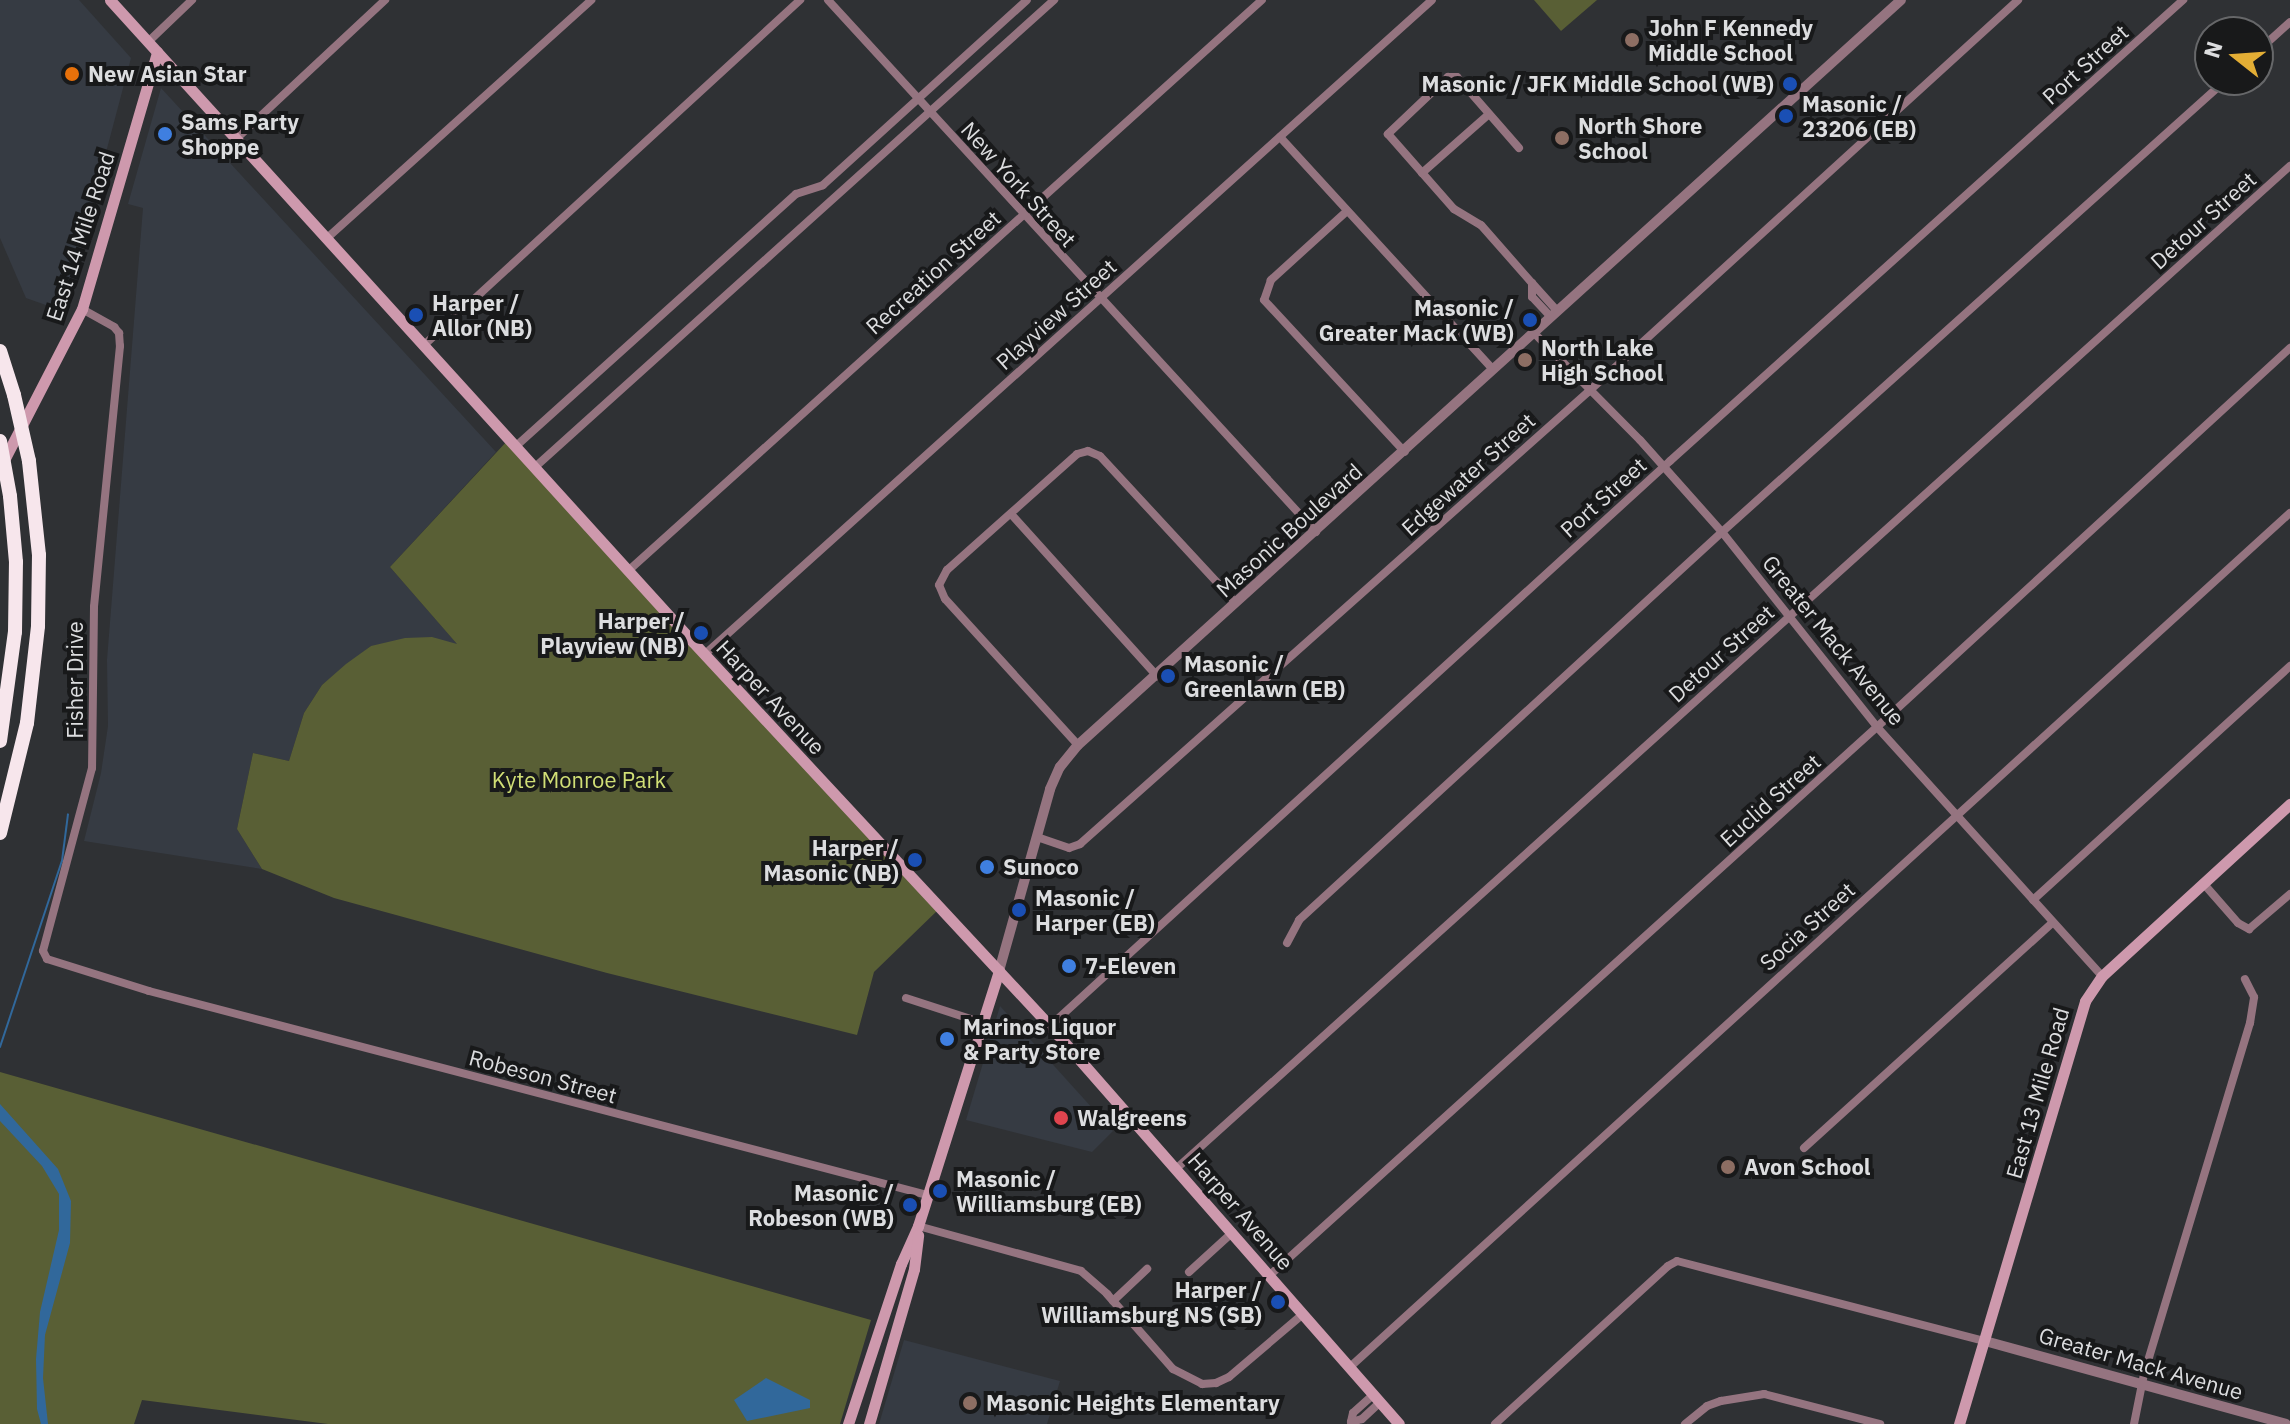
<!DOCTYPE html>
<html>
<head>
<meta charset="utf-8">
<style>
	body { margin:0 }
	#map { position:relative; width:2290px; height:1424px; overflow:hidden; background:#2f3134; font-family:"IBM Plex Sans",sans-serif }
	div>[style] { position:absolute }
	.built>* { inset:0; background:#363b43 }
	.green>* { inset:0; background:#595f35 }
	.water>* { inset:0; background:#31689b }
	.stream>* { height:2px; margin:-1px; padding:0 1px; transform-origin:1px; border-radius:1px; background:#31689b }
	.minor>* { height:8px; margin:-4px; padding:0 4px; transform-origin:4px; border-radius:4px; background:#957480 }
	.tertiary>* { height:10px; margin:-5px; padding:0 5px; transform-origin:5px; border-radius:5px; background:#957480 }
	.secondary>* { height:11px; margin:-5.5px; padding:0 5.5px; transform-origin:5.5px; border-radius:5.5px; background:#ce99ad }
	.motorway>* { height:14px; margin:-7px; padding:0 7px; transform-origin:7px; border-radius:7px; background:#f7e6ec }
	.motorway-bridge>* { height:14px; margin:-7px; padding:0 7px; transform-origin:7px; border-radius:7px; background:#f7e6ec }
	.dots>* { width:22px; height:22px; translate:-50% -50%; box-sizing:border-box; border:4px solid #18191a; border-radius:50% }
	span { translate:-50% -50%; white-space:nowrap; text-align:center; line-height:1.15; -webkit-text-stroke:8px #18191a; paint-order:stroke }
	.poi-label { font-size:22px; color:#dcdddf; font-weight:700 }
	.left { translate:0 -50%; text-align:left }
	.right { translate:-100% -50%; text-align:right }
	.street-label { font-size:22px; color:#dcdddf }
	.park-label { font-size:22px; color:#d1df76 }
	.north { position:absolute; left:2194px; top:16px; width:80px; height:80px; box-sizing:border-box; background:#18191a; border:2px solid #666769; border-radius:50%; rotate:287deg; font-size:22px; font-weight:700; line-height:32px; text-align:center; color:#dcdddf }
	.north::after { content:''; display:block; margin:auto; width:28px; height:36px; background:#e3ae35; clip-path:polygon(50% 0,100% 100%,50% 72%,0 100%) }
</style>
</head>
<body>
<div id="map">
	<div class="built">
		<div style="clip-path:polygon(0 0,79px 0,131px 58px,73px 277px,60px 310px,26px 298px,0 238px)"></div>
		<div style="clip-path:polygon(161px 88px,496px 452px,390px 567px,458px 645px,371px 646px,322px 685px,304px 713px,289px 761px,253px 753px,237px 829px,262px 869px,84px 841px,101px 773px,108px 726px,107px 660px,143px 208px,128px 204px)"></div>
		<div style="clip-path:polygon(1000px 1006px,1113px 1131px,1092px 1152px,966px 1120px)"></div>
		<div style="clip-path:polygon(904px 1340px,1060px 1381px,1047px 1424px,879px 1424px)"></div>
	</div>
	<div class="green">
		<div style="clip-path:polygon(1534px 0,1597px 0,1561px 31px)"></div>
		<div style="clip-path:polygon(508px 440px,940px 908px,874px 972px,857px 1035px,607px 973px,334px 898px,262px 869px,237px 829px,253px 753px,289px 761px,304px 713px,322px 685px,346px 664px,371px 646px,405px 638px,432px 637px,457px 644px,390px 567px)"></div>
		<div style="clip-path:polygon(0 1072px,871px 1320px,840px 1424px,328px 1424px,142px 1400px,134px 1424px,0 1424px)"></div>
	</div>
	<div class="water">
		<div style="clip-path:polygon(0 1104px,58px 1169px,71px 1201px,70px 1243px,45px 1335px,43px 1378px,48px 1424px,41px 1424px,37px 1409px,36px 1359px,40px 1312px,59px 1230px,59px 1194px,42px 1166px,0 1121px)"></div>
		<div style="clip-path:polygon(766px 1378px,810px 1400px,810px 1408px,747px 1421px,734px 1400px)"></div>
	</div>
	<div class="stream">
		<div style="left:0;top:1047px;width:196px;rotate:-71.6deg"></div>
		<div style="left:62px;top:861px;width:47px;rotate:-82.7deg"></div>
	</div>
	<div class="minor">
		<div style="left:828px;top:0;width:722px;rotate:47.47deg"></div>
		<div style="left:148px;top:42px;width:61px;rotate:-43.7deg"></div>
		<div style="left:2258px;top:51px;width:43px;rotate:-42.2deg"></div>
		<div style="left:1280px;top:137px;width:314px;rotate:47.5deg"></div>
		<div style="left:236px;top:139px;width:204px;rotate:-43deg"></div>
		<div style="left:1519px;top:148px;width:94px;rotate:-131.1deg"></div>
		<div style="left:1457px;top:77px;width:9px;rotate:180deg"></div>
		<div style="left:1448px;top:77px;width:83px;rotate:136.5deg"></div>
		<div style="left:1388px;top:134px;width:100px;rotate:48.7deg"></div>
		<div style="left:1454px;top:209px;width:31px;rotate:31deg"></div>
		<div style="left:1481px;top:225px;width:77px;rotate:48.7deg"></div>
		<div style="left:1422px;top:173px;width:89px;rotate:-41.4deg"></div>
		<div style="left:1347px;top:211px;width:103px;rotate:137.8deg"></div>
		<div style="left:1271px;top:280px;width:21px;rotate:109deg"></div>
		<div style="left:1264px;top:300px;width:207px;rotate:47.2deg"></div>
		<div style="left:326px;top:239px;width:357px;rotate:-42deg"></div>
		<div style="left:82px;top:309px;width:37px;rotate:29deg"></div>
		<div style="left:114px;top:327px;width:8px;rotate:50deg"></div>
		<div style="left:119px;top:333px;width:13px;rotate:86deg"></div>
		<div style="left:120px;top:346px;width:262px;rotate:95.7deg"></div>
		<div style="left:94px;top:607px;width:161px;rotate:90.7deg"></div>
		<div style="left:92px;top:768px;width:189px;rotate:105deg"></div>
		<div style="left:43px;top:951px;width:9px;rotate:63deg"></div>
		<div style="left:47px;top:959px;width:107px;rotate:17.4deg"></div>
		<div style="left:149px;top:991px;width:804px;rotate:14.69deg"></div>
		<div style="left:1550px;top:316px;width:26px;rotate:-133deg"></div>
		<div style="left:1532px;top:297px;width:14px;rotate:-90deg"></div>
		<div style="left:1532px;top:283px;width:36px;rotate:48deg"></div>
		<div style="left:1533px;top:332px;width:152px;rotate:45.3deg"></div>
		<div style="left:1640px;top:440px;width:123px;rotate:48.3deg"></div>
		<div style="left:1722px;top:532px;width:249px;rotate:51.5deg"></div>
		<div style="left:1877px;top:727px;width:336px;rotate:47.9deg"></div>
		<div style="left:423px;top:346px;width:512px;rotate:-42.54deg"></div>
		<div style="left:515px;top:447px;width:378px;rotate:-42deg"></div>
		<div style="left:796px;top:194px;width:28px;rotate:-18deg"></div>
		<div style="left:823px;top:185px;width:275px;rotate:-42.2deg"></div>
		<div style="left:534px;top:468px;width:700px;rotate:-41.99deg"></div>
		<div style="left:1012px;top:515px;width:217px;rotate:48deg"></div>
		<div style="left:628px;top:571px;width:853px;rotate:-42.01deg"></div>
		<div style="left:704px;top:655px;width:979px;rotate:-41.98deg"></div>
		<div style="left:1078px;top:745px;width:197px;rotate:-132.3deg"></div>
		<div style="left:945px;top:599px;width:15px;rotate:-113deg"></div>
		<div style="left:939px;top:585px;width:17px;rotate:-62deg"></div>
		<div style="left:947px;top:570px;width:174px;rotate:-41.7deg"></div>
		<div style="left:1077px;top:454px;width:11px;rotate:-15deg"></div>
		<div style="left:1088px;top:451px;width:13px;rotate:23deg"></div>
		<div style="left:1100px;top:456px;width:200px;rotate:47.2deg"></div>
		<div style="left:1037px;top:837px;width:34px;rotate:19deg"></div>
		<div style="left:1069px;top:848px;width:12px;rotate:-20deg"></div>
		<div style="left:1080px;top:844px;width:680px;rotate:-41.66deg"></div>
		<div style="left:1588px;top:392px;width:582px;rotate:-42.35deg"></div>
		<div style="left:2203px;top:883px;width:53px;rotate:48.8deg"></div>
		<div style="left:2238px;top:923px;width:13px;rotate:29deg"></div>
		<div style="left:2249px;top:929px;width:54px;rotate:-40.5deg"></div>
		<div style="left:2033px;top:900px;width:348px;rotate:-42.3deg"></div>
		<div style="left:1287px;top:943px;width:26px;rotate:-62deg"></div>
		<div style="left:1299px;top:920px;width:574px;rotate:-42.53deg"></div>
		<div style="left:1722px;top:532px;width:677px;rotate:-41.89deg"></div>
		<div style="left:906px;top:998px;width:78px;rotate:18deg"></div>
		<div style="left:1050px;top:1026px;width:839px;rotate:-42.34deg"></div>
		<div style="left:1670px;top:461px;width:690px;rotate:-41.94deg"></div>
		<div style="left:1804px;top:1148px;width:336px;rotate:-42.2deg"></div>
		<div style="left:1177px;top:1168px;width:1498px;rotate:-42deg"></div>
		<div style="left:918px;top:1226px;width:169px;rotate:15.4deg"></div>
		<div style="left:1081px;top:1271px;width:35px;rotate:41deg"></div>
		<div style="left:1107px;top:1294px;width:100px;rotate:48.7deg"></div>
		<div style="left:1173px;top:1369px;width:33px;rotate:27deg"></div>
		<div style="left:1202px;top:1384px;width:14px;rotate:-4deg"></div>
		<div style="left:1216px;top:1383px;width:14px;rotate:-25deg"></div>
		<div style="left:1229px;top:1377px;width:97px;rotate:-40.4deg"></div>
		<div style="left:1189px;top:1272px;width:59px;rotate:-42.3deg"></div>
		<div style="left:1270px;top:1275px;width:818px;rotate:-42.08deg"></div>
		<div style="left:1877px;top:727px;width:561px;rotate:-42.54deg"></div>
		<div style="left:1113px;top:1301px;width:47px;rotate:-43.3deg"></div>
		<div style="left:1350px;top:1367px;width:1270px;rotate:-42.26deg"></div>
		<div style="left:1374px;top:1394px;width:28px;rotate:138deg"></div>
		<div style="left:1353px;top:1413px;width:9px;rotate:103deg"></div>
		<div style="left:1351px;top:1422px;width:11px;rotate:-15deg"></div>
		<div style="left:1362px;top:1419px;width:25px;rotate:-43deg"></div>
		<div style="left:1495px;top:1424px;width:234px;rotate:-42.4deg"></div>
		<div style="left:1668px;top:1266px;width:10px;rotate:-29deg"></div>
		<div style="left:1677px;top:1261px;width:318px;rotate:14.6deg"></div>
		<div style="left:1685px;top:1424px;width:28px;rotate:-39deg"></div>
		<div style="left:1707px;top:1406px;width:15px;rotate:-20deg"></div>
		<div style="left:1721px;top:1401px;width:44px;rotate:-9.2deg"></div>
		<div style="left:1764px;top:1394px;width:120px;rotate:14.5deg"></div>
		<div style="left:2134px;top:1424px;width:51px;rotate:-78.7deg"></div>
		<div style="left:2144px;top:1374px;width:367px;rotate:-73.2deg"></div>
		<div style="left:2250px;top:1023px;width:26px;rotate:-81deg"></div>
		<div style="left:2254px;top:997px;width:20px;rotate:-117deg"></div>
	</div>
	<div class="tertiary">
		<div style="left:999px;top:971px;width:189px;rotate:-74.3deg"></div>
		<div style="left:1050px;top:789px;width:24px;rotate:-66deg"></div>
		<div style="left:1060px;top:767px;width:28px;rotate:-51deg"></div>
		<div style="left:1078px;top:745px;width:1110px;rotate:-42.15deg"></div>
		<div style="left:1985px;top:1341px;width:312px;rotate:15.4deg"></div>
	</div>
	<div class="secondary">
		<div style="left:110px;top:0;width:867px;rotate:47.76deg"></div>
		<div style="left:693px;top:642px;width:524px;rotate:47.09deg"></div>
		<div style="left:1050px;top:1026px;width:529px;rotate:48.75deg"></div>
		<div style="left:2px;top:464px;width:174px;rotate:-62.7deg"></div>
		<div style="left:82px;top:309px;width:268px;rotate:-73.7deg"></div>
		<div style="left:848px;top:1424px;width:169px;rotate:-71.7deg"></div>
		<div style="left:901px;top:1264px;width:42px;rotate:-65.9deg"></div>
		<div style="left:918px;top:1226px;width:268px;rotate:-72.4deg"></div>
		<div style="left:869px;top:1424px;width:161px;rotate:-73.8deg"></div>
		<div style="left:914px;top:1269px;width:34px;rotate:-83deg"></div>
		<div style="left:1959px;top:1424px;width:441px;rotate:-73.4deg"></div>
		<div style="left:2085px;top:1001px;width:30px;rotate:-56deg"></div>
		<div style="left:2102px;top:976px;width:255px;rotate:-42.5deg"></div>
	</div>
	<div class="motorway">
		<div style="left:0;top:351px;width:46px;rotate:72.3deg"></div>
		<div style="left:0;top:741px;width:110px;rotate:-82.2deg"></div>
		<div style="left:15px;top:632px;width:70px;rotate:-89.2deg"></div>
		<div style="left:16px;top:562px;width:66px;rotate:-95.2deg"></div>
		<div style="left:0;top:833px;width:113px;rotate:-76.2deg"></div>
		<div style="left:27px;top:723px;width:98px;rotate:-83.5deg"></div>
		<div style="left:38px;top:626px;width:71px;rotate:-89.2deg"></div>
		<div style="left:39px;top:555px;width:95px;rotate:-96.1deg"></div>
	</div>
	<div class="motorway-bridge">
		<div style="left:14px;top:395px;width:68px;rotate:77.2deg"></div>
		<div style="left:0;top:441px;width:56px;rotate:79.7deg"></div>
	</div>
	<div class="dots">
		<div style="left:1632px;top:40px;background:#8d6e63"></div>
		<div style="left:72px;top:74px;background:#e8710a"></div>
		<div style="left:1790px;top:84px;background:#1a4fb4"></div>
		<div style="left:1786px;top:116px;background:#1a4fb4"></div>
		<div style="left:165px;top:134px;background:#3f7fe0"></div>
		<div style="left:1562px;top:138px;background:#8d6e63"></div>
		<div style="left:416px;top:315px;background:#1a4fb4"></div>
		<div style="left:1530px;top:320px;background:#1a4fb4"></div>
		<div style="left:1525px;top:360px;background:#8d6e63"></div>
		<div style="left:701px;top:633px;background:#1a4fb4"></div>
		<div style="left:1168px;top:676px;background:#1a4fb4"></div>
		<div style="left:915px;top:860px;background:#1a4fb4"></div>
		<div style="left:987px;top:867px;background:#3f7fe0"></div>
		<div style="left:1019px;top:910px;background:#1a4fb4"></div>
		<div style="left:1069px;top:966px;background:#3f7fe0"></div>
		<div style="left:947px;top:1039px;background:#3f7fe0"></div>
		<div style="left:1061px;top:1118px;background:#e0444e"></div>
		<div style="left:1728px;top:1167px;background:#8d6e63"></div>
		<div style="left:940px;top:1191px;background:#1a4fb4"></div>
		<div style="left:910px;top:1205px;background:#1a4fb4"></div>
		<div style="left:1278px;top:1302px;background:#1a4fb4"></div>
		<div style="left:970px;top:1403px;background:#8d6e63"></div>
	</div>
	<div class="poi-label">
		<span class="left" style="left:1648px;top:40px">John F Kennedy<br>Middle School</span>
		<span class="left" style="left:88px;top:74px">New Asian Star</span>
		<span class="right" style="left:1774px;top:84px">Masonic / JFK Middle School (WB)</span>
		<span class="left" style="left:1802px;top:116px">Masonic /<br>23206 (EB)</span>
		<span class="left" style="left:181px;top:134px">Sams Party<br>Shoppe</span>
		<span class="left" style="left:1578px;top:138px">North Shore<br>School</span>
		<span class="left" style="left:432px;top:315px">Harper /<br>Allor (NB)</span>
		<span class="right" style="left:1514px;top:320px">Masonic /<br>Greater Mack (WB)</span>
		<span class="left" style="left:1541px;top:360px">North Lake<br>High School</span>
		<span class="right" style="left:685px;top:633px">Harper /<br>Playview (NB)</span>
		<span class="left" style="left:1184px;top:676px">Masonic /<br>Greenlawn (EB)</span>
		<span class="right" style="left:899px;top:860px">Harper /<br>Masonic (NB)</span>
		<span class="left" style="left:1003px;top:867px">Sunoco</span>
		<span class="left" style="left:1035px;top:910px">Masonic /<br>Harper (EB)</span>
		<span class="left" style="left:1085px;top:966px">7-Eleven</span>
		<span class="left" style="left:963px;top:1039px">Marinos Liquor<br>&amp; Party Store</span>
		<span class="left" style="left:1077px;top:1118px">Walgreens</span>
		<span class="left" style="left:1744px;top:1167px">Avon School</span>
		<span class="left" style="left:956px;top:1191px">Masonic /<br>Williamsburg (EB)</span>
		<span class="right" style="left:894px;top:1205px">Masonic /<br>Robeson (WB)</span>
		<span class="right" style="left:1262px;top:1302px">Harper /<br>Williamsburg NS (SB)</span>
		<span class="left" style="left:986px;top:1403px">Masonic Heights Elementary</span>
	</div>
	<div class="street-label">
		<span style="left:2085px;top:64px;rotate:-42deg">Port Street</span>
		<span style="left:1019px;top:184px;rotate:48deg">New York Street</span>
		<span style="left:2203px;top:220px;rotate:-42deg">Detour Street</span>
		<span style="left:80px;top:236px;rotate:-72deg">East 14 Mile Road</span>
		<span style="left:933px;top:272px;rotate:-42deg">Recreation Street</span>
		<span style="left:1056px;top:314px;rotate:-42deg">Playview Street</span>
		<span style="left:1468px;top:474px;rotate:-42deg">Edgewater Street</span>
		<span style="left:1603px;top:497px;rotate:-42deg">Port Street</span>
		<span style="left:1289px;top:530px;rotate:-42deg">Masonic Boulevard</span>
		<span style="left:1834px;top:640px;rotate:51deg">Greater Mack Avenue</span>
		<span style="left:1721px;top:653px;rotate:-42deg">Detour Street</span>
		<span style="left:75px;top:680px;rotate:-90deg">Fisher Drive</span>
		<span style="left:771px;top:697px;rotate:47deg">Harper Avenue</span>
		<span style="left:1770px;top:800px;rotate:-42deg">Euclid Street</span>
		<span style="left:1807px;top:926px;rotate:-42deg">Socia Street</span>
		<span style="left:543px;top:1076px;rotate:15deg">Robeson Street</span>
		<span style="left:2037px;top:1093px;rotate:-74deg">East 13 Mile Road</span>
		<span style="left:1241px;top:1211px;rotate:49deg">Harper Avenue</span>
		<span style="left:2141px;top:1363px;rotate:16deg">Greater Mack Avenue</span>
	</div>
	<div class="park-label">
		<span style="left:579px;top:780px">Kyte Monroe Park</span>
	</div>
	<div class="north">N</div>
</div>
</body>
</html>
